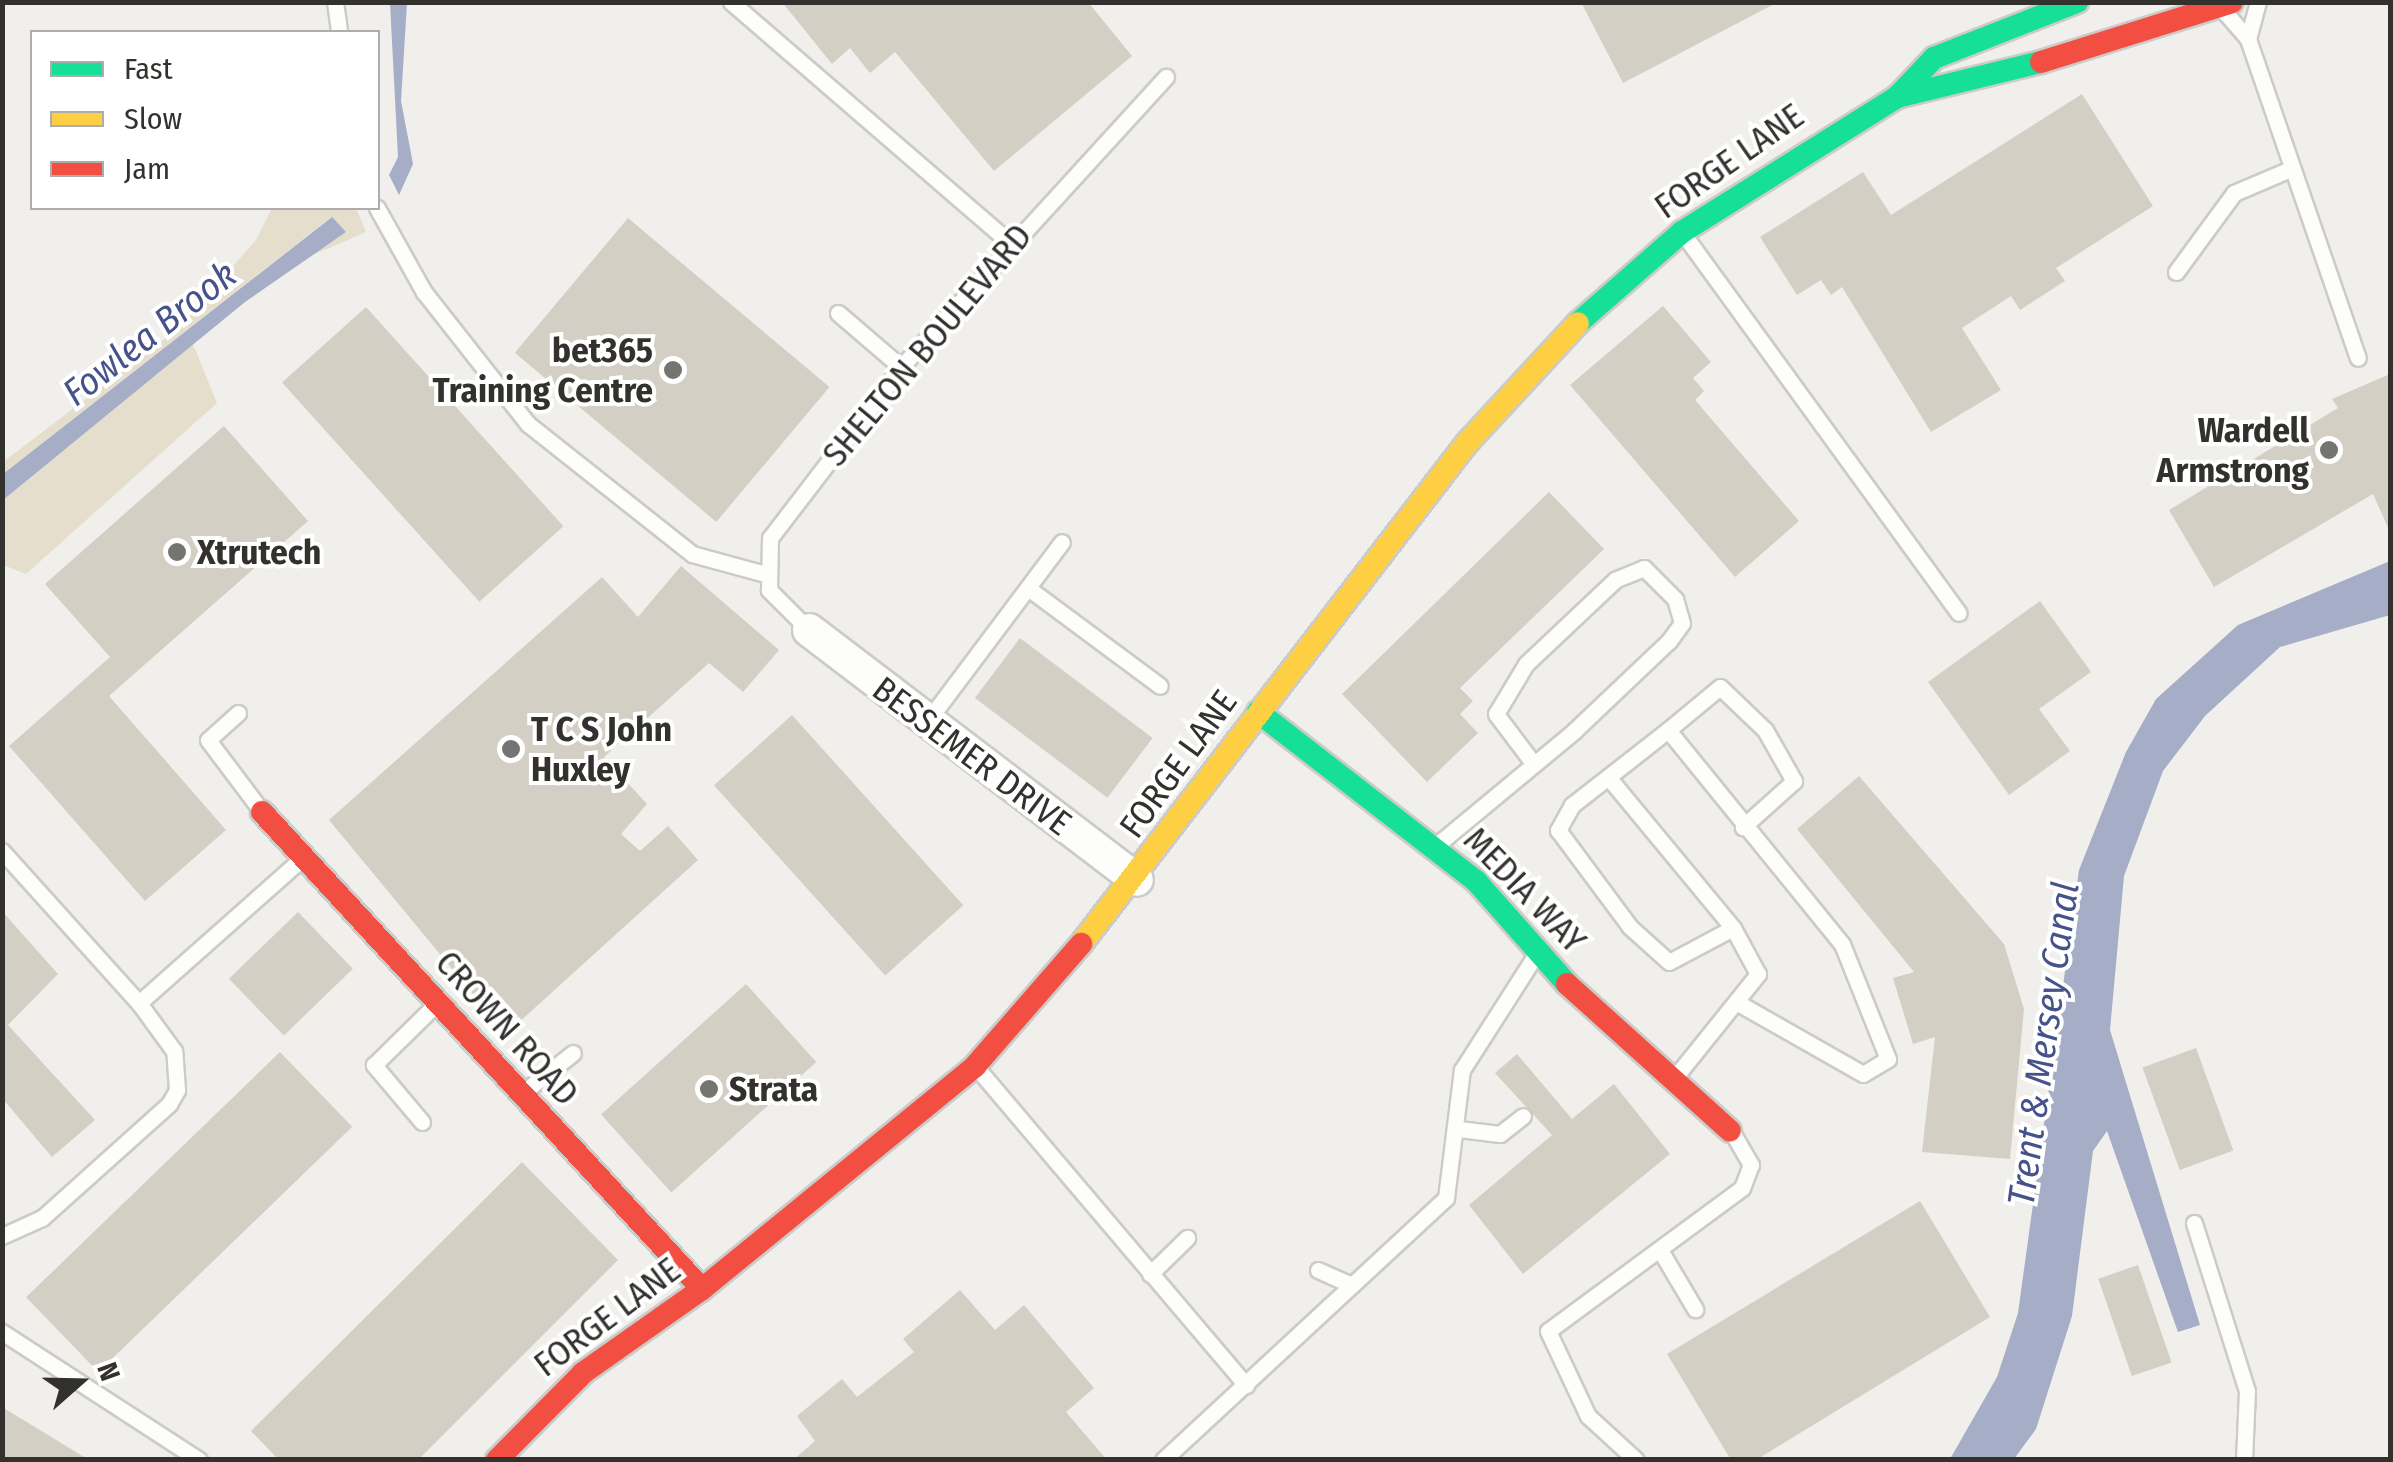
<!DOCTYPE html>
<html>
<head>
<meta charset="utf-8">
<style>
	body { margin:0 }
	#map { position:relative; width:2393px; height:1462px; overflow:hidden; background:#f0efeb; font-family:"Fira Sans Condensed",sans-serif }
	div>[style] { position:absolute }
	.green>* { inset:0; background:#e5decd }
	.water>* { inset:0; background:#a5adc7 }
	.building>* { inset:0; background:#d3cfc5; transform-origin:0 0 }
	.roads { filter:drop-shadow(2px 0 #cccbc8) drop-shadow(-2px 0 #cccbc8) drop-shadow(0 2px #cccbc8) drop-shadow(0 -2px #cccbc8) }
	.lane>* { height:15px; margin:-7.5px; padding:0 7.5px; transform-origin:7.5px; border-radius:7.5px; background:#fdfdfc }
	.street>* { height:32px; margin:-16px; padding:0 16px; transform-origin:16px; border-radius:16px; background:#fdfdfc }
	.fast>* { height:22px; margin:-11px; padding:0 11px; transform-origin:11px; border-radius:11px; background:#16e098 }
	.slow>* { height:22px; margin:-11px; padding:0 11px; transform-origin:11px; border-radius:11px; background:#ffcf43 }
	.jam>* { height:22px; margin:-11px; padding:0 11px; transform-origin:11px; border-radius:11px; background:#f24e42 }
	.dots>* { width:28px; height:28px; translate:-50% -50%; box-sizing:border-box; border:5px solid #fff; border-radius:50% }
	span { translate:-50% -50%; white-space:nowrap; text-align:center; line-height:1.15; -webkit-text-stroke:8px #fff; paint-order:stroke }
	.street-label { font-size:35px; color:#32312e }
	.poi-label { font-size:35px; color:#32312e; font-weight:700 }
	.right { translate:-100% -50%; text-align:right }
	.left { translate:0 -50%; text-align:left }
	.water-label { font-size:38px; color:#46538a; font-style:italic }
	.frame { position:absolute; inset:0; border:5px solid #32312e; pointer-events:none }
	.legend { position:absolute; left:30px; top:30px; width:350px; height:180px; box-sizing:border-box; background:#fff; border:2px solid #adadab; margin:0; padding:12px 18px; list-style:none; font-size:30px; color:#32312e }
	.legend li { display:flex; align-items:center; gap:20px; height:50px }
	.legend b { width:50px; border:2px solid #adadab }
	.north { position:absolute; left:30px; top:1332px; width:100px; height:100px; -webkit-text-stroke:8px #fff; paint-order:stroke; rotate:70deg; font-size:28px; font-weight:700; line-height:40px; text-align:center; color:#32312e }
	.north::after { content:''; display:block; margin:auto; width:35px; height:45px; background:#32312e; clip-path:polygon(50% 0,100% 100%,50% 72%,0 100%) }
</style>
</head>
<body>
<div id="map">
	<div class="green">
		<div style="clip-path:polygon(272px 208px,356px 208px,366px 232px,311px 256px,346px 232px,331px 217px,3px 474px,3px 462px,179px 328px,256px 240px)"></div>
		<div style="clip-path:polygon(193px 344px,217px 403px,26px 574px,3px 565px,2px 500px)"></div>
	</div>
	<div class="water">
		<div style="clip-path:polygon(390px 3px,407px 3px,401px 101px,413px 164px,399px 195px,389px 175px,398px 157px)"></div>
		<div style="clip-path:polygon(332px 217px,346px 232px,245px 302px,3px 500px,3px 474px)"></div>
		<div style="clip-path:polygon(2390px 561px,2390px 615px,2280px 647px,2205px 716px,2163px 771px,2124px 876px,2110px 1030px,2200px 1325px,2178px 1332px,2107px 1131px,2093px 1151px,2072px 1316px,2036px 1429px,2014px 1459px,1950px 1459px,1997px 1377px,2018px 1313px,2079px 870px,2126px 752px,2156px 699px,2238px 625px)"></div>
	</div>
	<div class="building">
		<div style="clip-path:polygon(782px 2px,1088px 2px,1132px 56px,994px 171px,895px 52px,870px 73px,850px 48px,832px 64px)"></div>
		<div style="clip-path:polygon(1581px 2px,1778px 2px,1623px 83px)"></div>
		<div style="clip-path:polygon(2082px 94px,2153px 206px,2056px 268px,2065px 281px,2020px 310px,2011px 296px,1962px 328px,2001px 390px,1931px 432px,1842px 287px,1831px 295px,1821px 280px,1797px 295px,1760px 237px,1863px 172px,1891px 215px)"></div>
		<div style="left:628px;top:218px;width:263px;height:176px;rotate:40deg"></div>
		<div style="clip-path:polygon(1663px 306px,1711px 362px,1693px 378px,1704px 391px,1695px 400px,1799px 521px,1735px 577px,1570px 385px)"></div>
		<div style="left:366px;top:307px;width:295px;height:113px;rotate:48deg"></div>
		<div style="clip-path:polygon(2390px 374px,2390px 532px,2373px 494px,2214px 587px,2169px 510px,2338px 408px,2332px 399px)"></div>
		<div style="clip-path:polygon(224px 426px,308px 521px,109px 696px,226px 830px,145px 901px,9px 746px,110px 657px,45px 584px)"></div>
		<div style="clip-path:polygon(1549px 492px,1604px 549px,1460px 688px,1473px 701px,1460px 714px,1478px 733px,1427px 782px,1342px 694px)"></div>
		<div style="clip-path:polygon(681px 566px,779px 650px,743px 692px,709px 663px,604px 757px,647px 804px,621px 834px,640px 851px,668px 826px,698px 860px,506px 1034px,329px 820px,602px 577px,638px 617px)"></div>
		<div style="clip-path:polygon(2040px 601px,2091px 672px,2039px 709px,2070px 751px,2009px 795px,1928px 682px)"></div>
		<div style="left:1020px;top:638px;width:166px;height:75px;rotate:37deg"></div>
		<div style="left:792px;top:715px;width:256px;height:105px;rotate:48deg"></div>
		<div style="clip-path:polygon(1859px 776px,2004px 944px,2024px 1009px,2010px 1159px,1922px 1152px,1935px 1037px,1913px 1044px,1893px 978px,1914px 972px,1797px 829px)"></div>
		<div style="clip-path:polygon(2px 911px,58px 974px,8px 1025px,95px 1120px,52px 1157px,2px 1098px)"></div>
		<div style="left:298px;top:912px;width:79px;height:96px;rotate:46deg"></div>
		<div style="left:746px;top:984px;width:105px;height:195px;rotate:48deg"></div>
		<div style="left:2196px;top:1048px;width:109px;height:57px;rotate:70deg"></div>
		<div style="left:280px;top:1052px;width:104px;height:353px;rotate:46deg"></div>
		<div style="clip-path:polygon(1517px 1054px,1572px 1119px,1614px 1084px,1670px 1154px,1523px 1274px,1469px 1205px,1552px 1135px,1495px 1073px)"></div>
		<div style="clip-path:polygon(522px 1162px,618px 1260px,418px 1460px,279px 1460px,251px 1431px)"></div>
		<div style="clip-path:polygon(1920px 1201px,1990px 1317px,1756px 1460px,1731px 1460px,1667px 1354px)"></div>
		<div style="left:2138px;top:1265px;width:103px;height:42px;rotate:71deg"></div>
		<div style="clip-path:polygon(960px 1290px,995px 1330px,1024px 1305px,1094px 1388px,1066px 1412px,1107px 1460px,793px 1460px,815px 1441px,797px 1416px,842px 1379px,857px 1397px,914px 1352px,903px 1339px)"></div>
		<div style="clip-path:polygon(2px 1407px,89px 1460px,2px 1460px)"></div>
	</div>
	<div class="roads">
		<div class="lane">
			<div style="left:335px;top:2px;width:30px;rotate:82deg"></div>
			<div style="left:731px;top:2px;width:369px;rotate:40.8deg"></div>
			<div style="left:2223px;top:10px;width:38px;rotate:49deg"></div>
			<div style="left:2248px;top:39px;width:337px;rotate:71deg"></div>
			<div style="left:2248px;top:39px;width:38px;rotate:-75deg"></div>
			<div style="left:377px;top:208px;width:96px;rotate:60.8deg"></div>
			<div style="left:424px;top:292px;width:168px;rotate:51.8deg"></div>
			<div style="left:528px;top:424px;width:209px;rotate:38.4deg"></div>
			<div style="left:692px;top:554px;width:76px;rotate:15.3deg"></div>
			<div style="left:1684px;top:235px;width:467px;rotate:54deg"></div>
			<div style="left:2176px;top:272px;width:98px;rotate:-53.7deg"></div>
			<div style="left:2234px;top:193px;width:59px;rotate:-23.1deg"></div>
			<div style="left:838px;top:313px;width:83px;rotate:40.6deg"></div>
			<div style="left:1028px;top:588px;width:164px;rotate:36.6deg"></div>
			<div style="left:809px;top:630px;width:57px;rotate:-135deg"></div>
			<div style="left:769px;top:590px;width:52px;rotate:-88.9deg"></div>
			<div style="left:770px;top:538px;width:215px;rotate:-52.5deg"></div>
			<div style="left:901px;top:367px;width:393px;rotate:-47.6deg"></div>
			<div style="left:238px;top:713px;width:40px;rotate:138deg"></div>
			<div style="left:208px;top:740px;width:86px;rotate:53deg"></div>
			<div style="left:926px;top:723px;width:226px;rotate:-53.1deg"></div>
			<div style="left:1668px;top:730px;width:67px;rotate:-39.6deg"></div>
			<div style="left:1720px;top:687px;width:62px;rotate:43.7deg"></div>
			<div style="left:1765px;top:730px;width:59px;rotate:60.4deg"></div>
			<div style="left:1794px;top:781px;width:69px;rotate:138deg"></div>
			<div style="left:1608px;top:777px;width:46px;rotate:142.1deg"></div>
			<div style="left:1572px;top:805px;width:29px;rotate:119deg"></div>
			<div style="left:1558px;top:830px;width:121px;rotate:53.4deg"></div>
			<div style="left:1630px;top:927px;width:52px;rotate:41.9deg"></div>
			<div style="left:1669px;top:962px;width:72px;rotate:-28deg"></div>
			<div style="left:1438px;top:844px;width:177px;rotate:-39.7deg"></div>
			<div style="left:1574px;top:731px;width:131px;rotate:-43.5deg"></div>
			<div style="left:1669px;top:641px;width:22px;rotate:-54deg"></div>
			<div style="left:1682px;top:623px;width:25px;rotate:-106deg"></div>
			<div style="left:1675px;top:599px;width:44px;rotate:-135deg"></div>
			<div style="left:1644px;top:568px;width:31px;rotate:158deg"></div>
			<div style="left:1615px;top:580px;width:122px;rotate:136.7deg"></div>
			<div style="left:1526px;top:664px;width:58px;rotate:121deg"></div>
			<div style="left:1496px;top:714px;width:61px;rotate:52.9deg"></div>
			<div style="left:2px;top:851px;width:205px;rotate:48deg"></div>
			<div style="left:977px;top:1068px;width:416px;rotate:49.7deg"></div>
			<div style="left:1676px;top:1076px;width:131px;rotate:-51.2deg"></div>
			<div style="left:1758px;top:974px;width:52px;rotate:-118.5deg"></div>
			<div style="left:1733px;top:928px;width:196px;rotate:-129.6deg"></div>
			<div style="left:1608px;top:777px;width:76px;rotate:-38.1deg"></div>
			<div style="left:1668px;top:730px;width:276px;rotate:50.9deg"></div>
			<div style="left:1842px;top:944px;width:124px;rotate:68.2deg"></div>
			<div style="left:1888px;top:1059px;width:29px;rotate:149deg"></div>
			<div style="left:1863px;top:1074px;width:142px;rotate:-150.4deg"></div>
			<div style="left:525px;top:1091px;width:61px;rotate:-38.4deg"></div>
			<div style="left:422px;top:1122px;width:75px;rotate:-130.1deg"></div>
			<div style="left:374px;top:1065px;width:84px;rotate:-44.5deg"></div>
			<div style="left:1459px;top:1129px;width:41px;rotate:7deg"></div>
			<div style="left:1500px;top:1134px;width:29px;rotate:-38deg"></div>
			<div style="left:2194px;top:1223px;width:176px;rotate:72.5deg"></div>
			<div style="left:2247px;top:1391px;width:69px;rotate:92.5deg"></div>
			<div style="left:2px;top:1236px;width:44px;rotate:-24.2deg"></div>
			<div style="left:42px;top:1218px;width:171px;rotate:-41.9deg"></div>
			<div style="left:169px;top:1104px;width:16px;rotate:-60deg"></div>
			<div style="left:177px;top:1090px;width:39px;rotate:-94deg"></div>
			<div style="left:174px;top:1051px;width:59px;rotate:-126.1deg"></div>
			<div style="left:139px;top:1003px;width:215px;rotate:-41.6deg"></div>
			<div style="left:1660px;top:1250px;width:69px;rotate:59.3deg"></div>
			<div style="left:1318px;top:1270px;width:37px;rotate:24deg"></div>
			<div style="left:1150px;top:1274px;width:52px;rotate:-44.2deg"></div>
			<div style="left:2px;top:1332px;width:235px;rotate:33deg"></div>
			<div style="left:1163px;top:1460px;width:386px;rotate:-42.8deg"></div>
			<div style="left:1446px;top:1198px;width:129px;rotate:-82.9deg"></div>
			<div style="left:1462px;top:1070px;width:135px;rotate:-57.4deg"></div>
			<div style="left:1636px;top:1460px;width:65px;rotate:-137.5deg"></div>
			<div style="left:1588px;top:1416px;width:94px;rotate:-115.2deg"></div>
			<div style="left:1548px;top:1331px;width:241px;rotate:-36.4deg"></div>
			<div style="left:1742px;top:1188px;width:25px;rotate:-69deg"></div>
			<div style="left:1751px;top:1165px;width:36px;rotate:-120deg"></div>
		</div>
		<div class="street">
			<div style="left:809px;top:630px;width:412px;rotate:37.3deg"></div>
		</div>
		<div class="fast">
			<div style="left:1897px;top:97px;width:54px;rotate:-46.5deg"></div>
			<div style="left:1934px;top:58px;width:154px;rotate:-21.4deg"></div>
			<div style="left:1578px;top:323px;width:138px;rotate:-41.2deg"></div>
			<div style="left:1682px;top:232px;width:254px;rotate:-32.1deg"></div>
			<div style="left:1897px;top:97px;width:148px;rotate:-13.7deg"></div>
			<div style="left:1258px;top:712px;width:276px;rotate:37.8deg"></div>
			<div style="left:1476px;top:881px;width:137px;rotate:48.5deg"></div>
		</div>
		<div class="slow">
			<div style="left:1081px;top:944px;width:632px;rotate:-52.39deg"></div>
			<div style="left:1467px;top:443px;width:163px;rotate:-47.2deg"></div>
		</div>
		<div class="jam">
			<div style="left:2041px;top:62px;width:200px;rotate:-17.4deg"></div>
			<div style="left:262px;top:812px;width:649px;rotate:47.31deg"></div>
			<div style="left:1567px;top:984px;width:219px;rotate:42deg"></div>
			<div style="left:497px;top:1460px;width:122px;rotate:-45.3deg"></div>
			<div style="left:583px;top:1373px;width:146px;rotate:-35.2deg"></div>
			<div style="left:702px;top:1289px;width:353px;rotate:-39.2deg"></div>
			<div style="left:975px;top:1066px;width:162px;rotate:-49deg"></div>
		</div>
	</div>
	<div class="dots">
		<div style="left:673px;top:370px;background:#747470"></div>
		<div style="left:2329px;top:450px;background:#747470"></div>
		<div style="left:177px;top:552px;background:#747470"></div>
		<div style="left:511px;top:749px;background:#747470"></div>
		<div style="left:709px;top:1089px;background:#747470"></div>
	</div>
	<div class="street-label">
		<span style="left:1729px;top:161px;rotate:-35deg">FORGE LANE</span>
		<span style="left:927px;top:345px;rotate:-50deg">SHELTON BOULEVARD</span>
		<span style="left:972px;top:756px;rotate:37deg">BESSEMER DRIVE</span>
		<span style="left:1178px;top:764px;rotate:-54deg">FORGE LANE</span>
		<span style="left:1525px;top:890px;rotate:46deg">MEDIA WAY</span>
		<span style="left:507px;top:1028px;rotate:48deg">CROWN ROAD</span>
		<span style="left:607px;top:1317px;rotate:-37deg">FORGE LANE</span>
	</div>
	<div class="poi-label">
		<span class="right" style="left:653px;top:370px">bet365<br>Training Centre</span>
		<span class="right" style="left:2309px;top:450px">Wardell<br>Armstrong</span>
		<span class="left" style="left:197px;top:552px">Xtrutech</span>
		<span class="left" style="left:531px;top:749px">T C S John<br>Huxley</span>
		<span class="left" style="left:729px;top:1089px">Strata</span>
	</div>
	<div class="water-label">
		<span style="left:150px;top:334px;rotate:-38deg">Fowlea Brook</span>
		<span style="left:2044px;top:1044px;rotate:-82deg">Trent &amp; Mersey Canal</span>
	</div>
	<div class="frame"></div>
	<ul class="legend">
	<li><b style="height:12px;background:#16e098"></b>Fast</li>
	<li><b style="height:12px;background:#ffcf43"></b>Slow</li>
	<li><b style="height:12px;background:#f24e42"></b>Jam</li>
	</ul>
	<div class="north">N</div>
</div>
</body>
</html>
